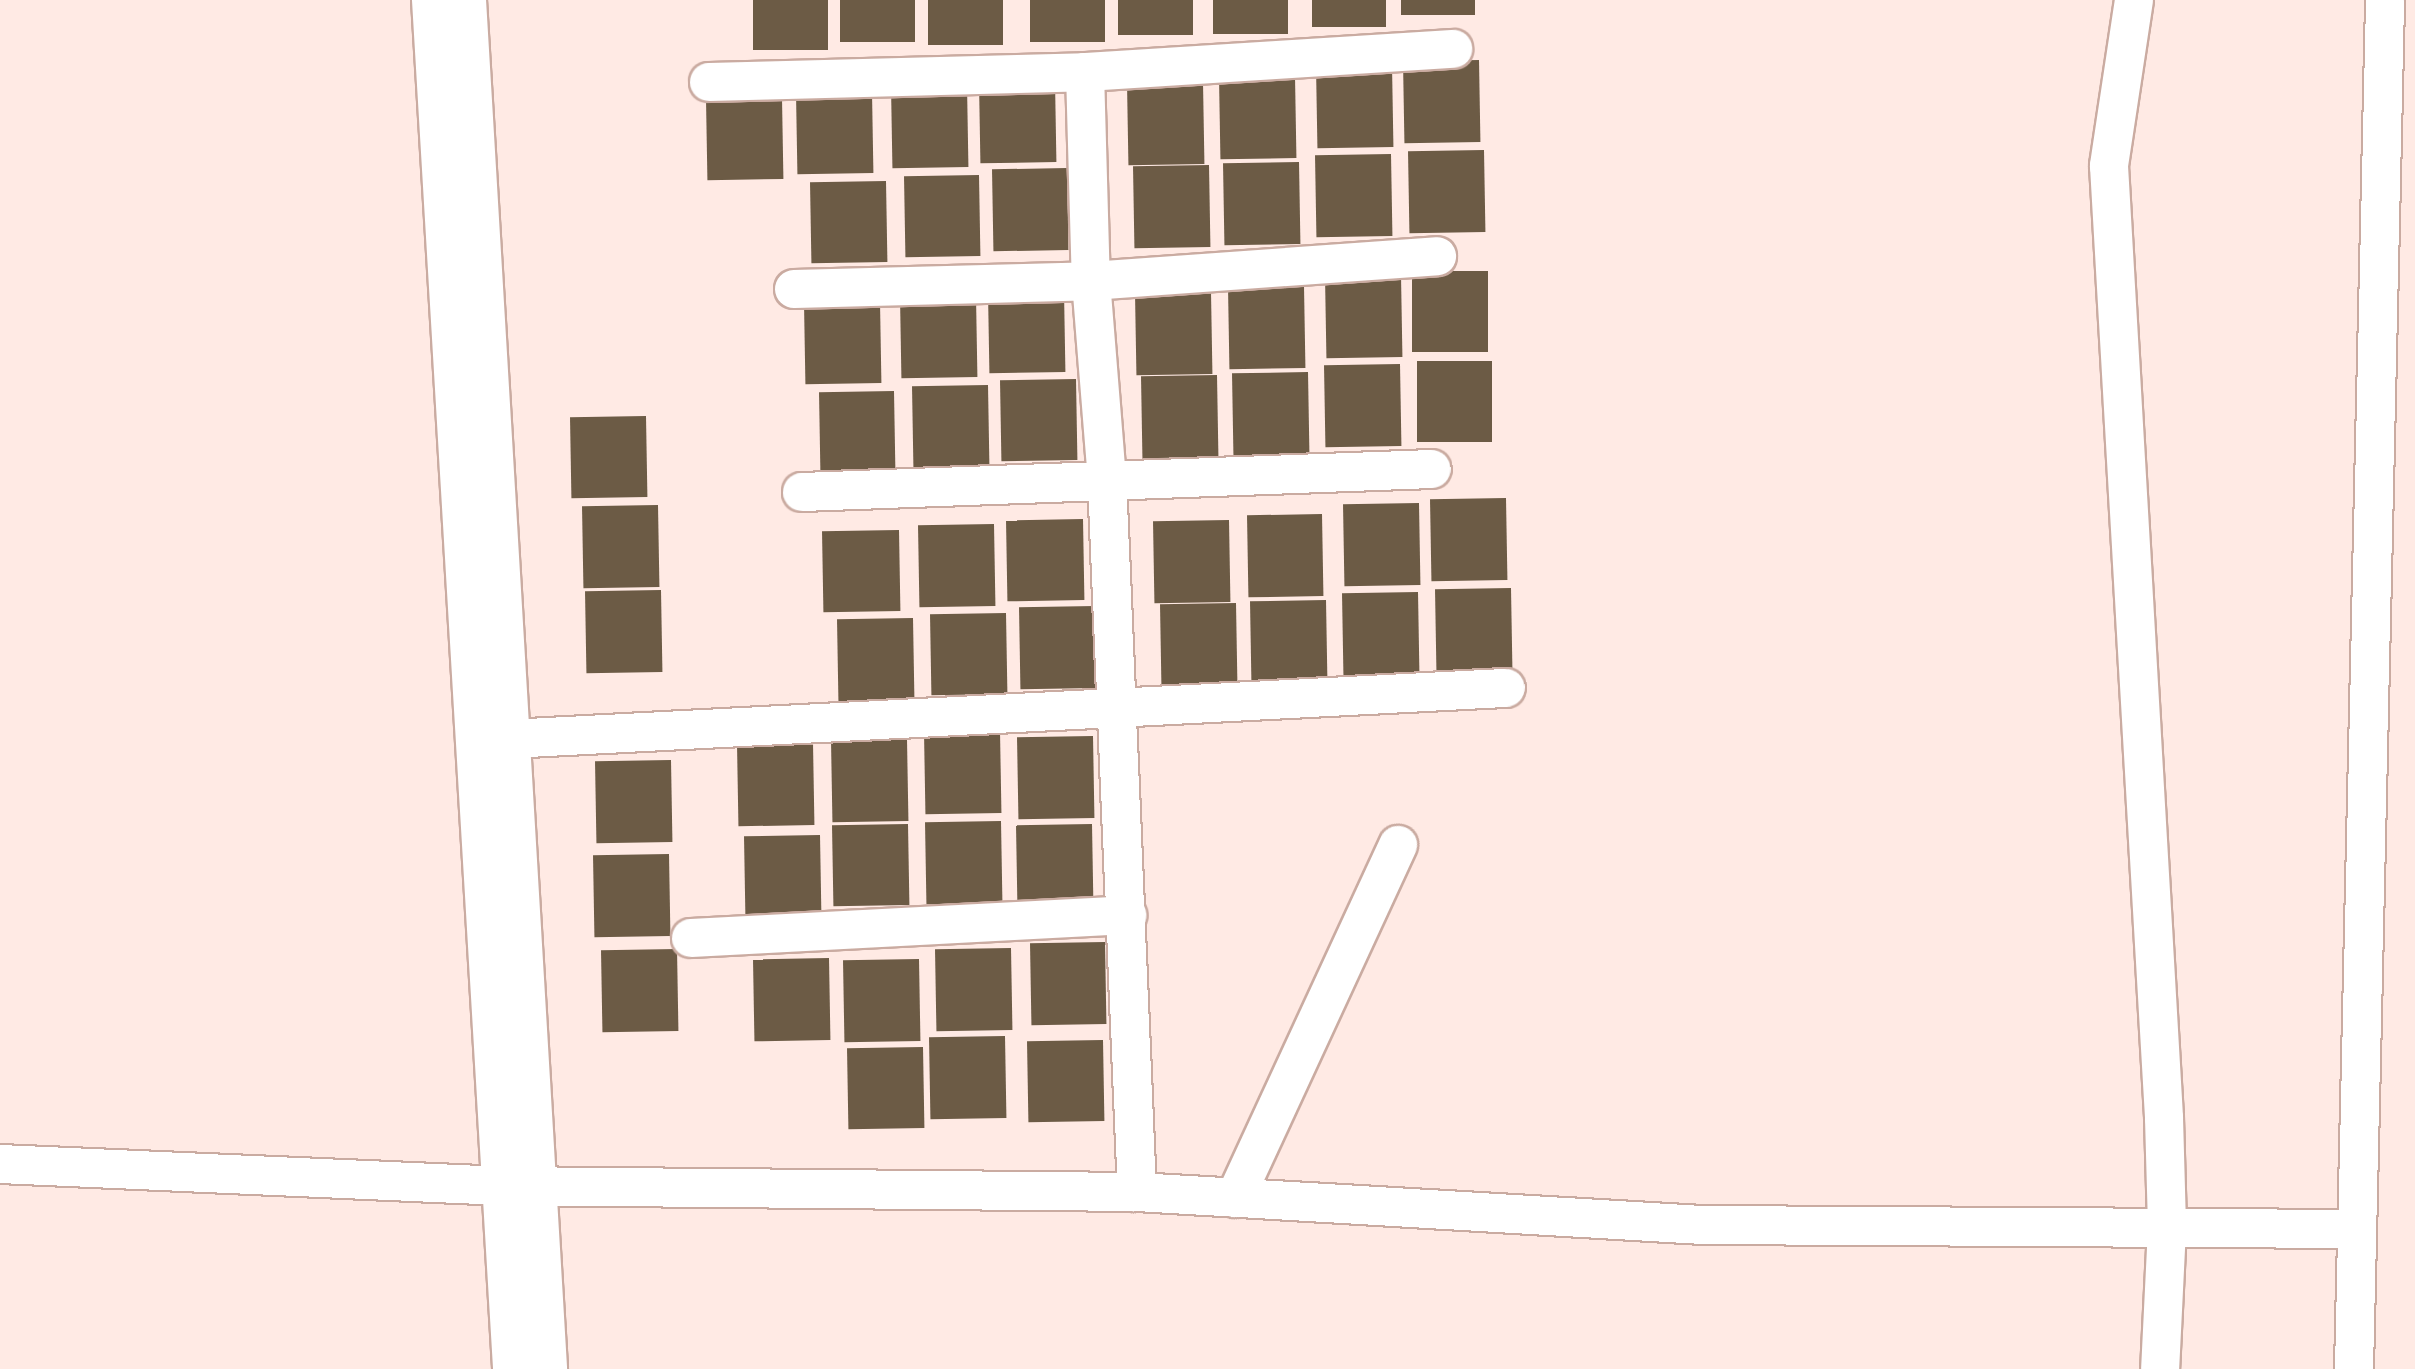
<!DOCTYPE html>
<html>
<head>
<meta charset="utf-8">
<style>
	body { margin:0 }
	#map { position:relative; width:2415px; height:1369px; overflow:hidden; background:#ffeae4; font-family:"DejaVu Sans",sans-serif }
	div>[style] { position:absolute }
	.building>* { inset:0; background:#6c5b45; transform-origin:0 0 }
	.roads { filter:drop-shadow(2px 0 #caaba1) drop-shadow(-2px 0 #caaba1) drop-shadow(0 2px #caaba1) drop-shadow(0 -2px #caaba1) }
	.minor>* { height:38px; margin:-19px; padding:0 19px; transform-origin:19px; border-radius:19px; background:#fff }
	span { translate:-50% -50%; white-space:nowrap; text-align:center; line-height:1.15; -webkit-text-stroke:7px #ffeae4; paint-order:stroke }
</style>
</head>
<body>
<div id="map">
	<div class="building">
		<div style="left:753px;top:0;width:75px;height:50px"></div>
		<div style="left:840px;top:0;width:75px;height:42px"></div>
		<div style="left:928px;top:0;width:75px;height:45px"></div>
		<div style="left:1030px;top:0;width:75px;height:42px"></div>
		<div style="left:1118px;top:0;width:75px;height:35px"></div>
		<div style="left:1213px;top:0;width:75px;height:34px"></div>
		<div style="left:1312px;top:0;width:74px;height:27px"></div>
		<div style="left:1401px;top:0;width:74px;height:15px"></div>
		<div style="left:1479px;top:60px;width:82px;height:76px;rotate:89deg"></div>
		<div style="left:1392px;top:65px;width:82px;height:76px;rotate:89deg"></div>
		<div style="left:1295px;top:76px;width:82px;height:76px;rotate:89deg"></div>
		<div style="left:1055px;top:81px;width:81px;height:76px;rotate:89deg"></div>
		<div style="left:1203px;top:82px;width:82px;height:76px;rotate:89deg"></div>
		<div style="left:967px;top:85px;width:82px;height:76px;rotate:89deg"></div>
		<div style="left:872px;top:92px;width:81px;height:76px;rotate:89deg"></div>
		<div style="left:782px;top:98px;width:81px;height:76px;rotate:89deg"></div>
		<div style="left:1484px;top:150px;width:82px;height:76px;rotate:89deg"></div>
		<div style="left:1391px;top:154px;width:82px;height:76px;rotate:89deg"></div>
		<div style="left:1299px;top:162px;width:82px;height:76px;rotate:89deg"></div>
		<div style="left:1209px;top:165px;width:82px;height:76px;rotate:89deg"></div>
		<div style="left:1067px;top:168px;width:82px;height:75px;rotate:89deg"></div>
		<div style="left:979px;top:175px;width:81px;height:75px;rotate:89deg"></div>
		<div style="left:886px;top:181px;width:81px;height:76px;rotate:89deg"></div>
		<div style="left:1412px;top:271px;width:76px;height:81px"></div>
		<div style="left:1401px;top:275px;width:82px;height:76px;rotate:89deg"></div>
		<div style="left:1304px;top:286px;width:82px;height:76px;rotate:89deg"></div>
		<div style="left:1064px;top:291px;width:81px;height:76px;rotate:89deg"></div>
		<div style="left:1211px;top:292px;width:82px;height:76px;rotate:89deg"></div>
		<div style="left:976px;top:296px;width:81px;height:76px;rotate:89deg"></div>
		<div style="left:880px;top:302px;width:81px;height:76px;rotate:89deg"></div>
		<div style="left:1417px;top:361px;width:75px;height:81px"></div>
		<div style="left:1400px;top:364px;width:82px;height:76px;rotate:89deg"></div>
		<div style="left:1308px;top:372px;width:82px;height:76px;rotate:89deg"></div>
		<div style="left:1217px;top:375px;width:82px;height:76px;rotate:89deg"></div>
		<div style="left:1076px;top:379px;width:81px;height:76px;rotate:89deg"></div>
		<div style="left:988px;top:385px;width:81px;height:76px;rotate:89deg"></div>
		<div style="left:894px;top:391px;width:82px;height:75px;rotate:89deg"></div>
		<div style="left:646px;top:416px;width:81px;height:76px;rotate:89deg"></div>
		<div style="left:1506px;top:498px;width:82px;height:76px;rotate:89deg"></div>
		<div style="left:1419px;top:503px;width:82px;height:76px;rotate:89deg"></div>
		<div style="left:658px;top:505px;width:82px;height:76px;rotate:89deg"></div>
		<div style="left:1322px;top:514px;width:82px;height:75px;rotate:89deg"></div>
		<div style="left:1083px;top:519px;width:81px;height:77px;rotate:89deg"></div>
		<div style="left:1229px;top:520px;width:82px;height:76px;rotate:89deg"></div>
		<div style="left:994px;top:524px;width:82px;height:76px;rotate:89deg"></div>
		<div style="left:899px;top:530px;width:81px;height:77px;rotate:89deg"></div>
		<div style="left:1511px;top:588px;width:82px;height:76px;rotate:89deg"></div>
		<div style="left:661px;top:590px;width:82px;height:76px;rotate:89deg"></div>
		<div style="left:1418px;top:592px;width:82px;height:76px;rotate:89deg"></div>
		<div style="left:1326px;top:600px;width:82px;height:76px;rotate:89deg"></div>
		<div style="left:1236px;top:603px;width:82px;height:76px;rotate:89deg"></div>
		<div style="left:1095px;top:606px;width:82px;height:76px;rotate:89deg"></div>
		<div style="left:1006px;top:613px;width:81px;height:76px;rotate:89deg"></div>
		<div style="left:913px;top:618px;width:82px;height:76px;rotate:89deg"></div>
		<div style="left:1000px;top:731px;width:82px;height:76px;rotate:89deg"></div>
		<div style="left:1093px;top:736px;width:82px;height:76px;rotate:89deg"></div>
		<div style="left:907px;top:739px;width:82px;height:76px;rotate:89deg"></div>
		<div style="left:813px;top:743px;width:82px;height:76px;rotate:89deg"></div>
		<div style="left:671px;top:760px;width:82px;height:76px;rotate:89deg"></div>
		<div style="left:1001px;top:821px;width:82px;height:76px;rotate:89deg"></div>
		<div style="left:908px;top:824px;width:81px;height:76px;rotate:89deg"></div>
		<div style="left:1092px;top:824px;width:81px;height:76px;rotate:89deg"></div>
		<div style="left:820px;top:835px;width:81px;height:76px;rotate:89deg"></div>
		<div style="left:669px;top:854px;width:82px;height:76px;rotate:89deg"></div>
		<div style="left:1105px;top:942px;width:82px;height:75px;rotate:89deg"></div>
		<div style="left:1011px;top:948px;width:82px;height:76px;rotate:89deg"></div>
		<div style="left:677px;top:949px;width:82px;height:76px;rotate:89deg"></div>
		<div style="left:829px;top:958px;width:82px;height:76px;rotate:89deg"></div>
		<div style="left:919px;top:959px;width:82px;height:76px;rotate:89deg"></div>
		<div style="left:1005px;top:1036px;width:82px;height:76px;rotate:89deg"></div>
		<div style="left:1103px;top:1040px;width:81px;height:76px;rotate:89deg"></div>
		<div style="left:923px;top:1047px;width:81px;height:76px;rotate:89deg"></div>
	</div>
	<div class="roads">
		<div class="minor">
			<div style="left:431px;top:0;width:1371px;rotate:86.61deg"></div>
			<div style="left:467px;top:0;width:1371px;rotate:86.61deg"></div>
			<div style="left:2134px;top:0;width:168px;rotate:98.6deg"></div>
			<div style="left:2109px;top:166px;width:954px;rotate:86.69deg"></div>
			<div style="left:2164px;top:1118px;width:110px;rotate:88.4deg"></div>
			<div style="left:2167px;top:1228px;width:141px;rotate:92.8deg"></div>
			<div style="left:1085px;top:72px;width:209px;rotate:88.4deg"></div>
			<div style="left:1091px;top:281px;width:199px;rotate:85.4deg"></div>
			<div style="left:1107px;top:479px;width:714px;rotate:87.59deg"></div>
			<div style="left:709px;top:82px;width:376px;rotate:-1.5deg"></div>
			<div style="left:1085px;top:72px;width:369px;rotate:-3.6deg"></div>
			<div style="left:794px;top:289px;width:297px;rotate:-1.5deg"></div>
			<div style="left:1091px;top:281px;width:347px;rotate:-4.1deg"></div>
			<div style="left:802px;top:492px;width:630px;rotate:-2.09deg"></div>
			<div style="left:508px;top:739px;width:999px;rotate:-2.93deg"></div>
			<div style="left:691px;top:938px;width:437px;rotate:-3deg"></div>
			<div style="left:0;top:1164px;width:503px;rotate:2.5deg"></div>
			<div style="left:503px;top:1186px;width:634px;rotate:0.54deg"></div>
			<div style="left:1137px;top:1192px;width:567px;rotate:3.34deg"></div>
			<div style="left:1703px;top:1225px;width:654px;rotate:0.35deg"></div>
			<div style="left:1235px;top:1198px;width:389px;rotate:-65.2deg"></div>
			<div style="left:2354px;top:1369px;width:1369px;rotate:-88.7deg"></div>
		</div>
	</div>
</div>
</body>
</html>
